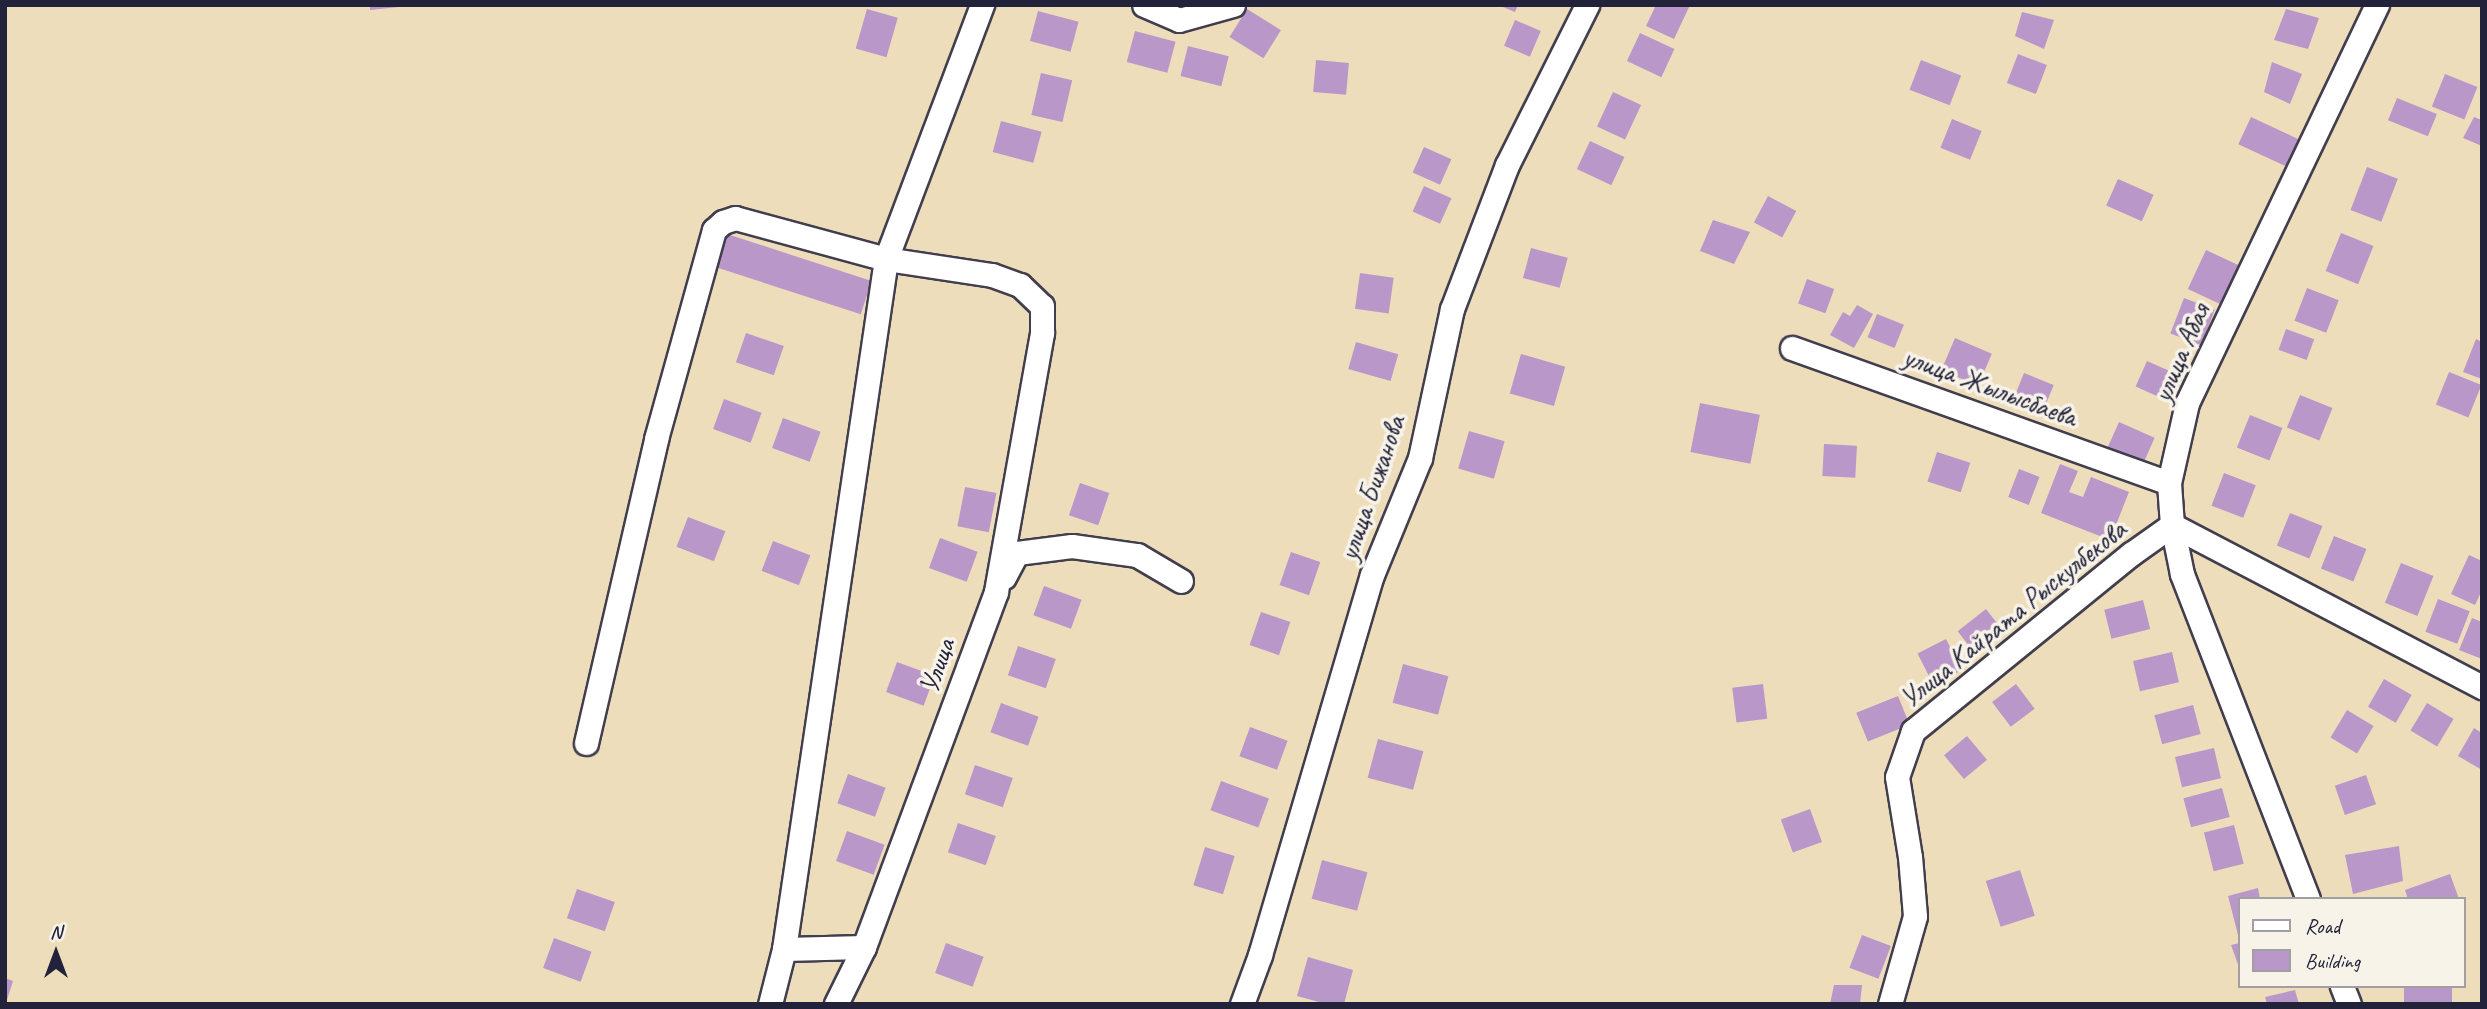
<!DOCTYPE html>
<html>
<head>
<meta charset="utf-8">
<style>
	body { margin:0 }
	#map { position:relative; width:2487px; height:1009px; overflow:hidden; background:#edb; font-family:Caveat,sans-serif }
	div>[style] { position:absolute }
	.building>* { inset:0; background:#ba97c9; transform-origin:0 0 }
	.roads { filter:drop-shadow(2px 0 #413e4e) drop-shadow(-2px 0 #413e4e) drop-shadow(0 2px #413e4e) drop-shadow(0 -2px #413e4e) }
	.minor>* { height:23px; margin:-11.5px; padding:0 11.5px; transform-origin:11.5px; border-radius:11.5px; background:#fff }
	span { translate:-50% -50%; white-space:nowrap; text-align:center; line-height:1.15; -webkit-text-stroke:7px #f7f3e8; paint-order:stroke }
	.street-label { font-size:28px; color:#22223b }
	.frame { position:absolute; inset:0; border:7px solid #22223b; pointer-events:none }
	.legend { position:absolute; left:2238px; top:897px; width:228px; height:91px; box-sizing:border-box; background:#f7f3e8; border:2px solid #a29fa3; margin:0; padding:9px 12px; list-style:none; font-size:21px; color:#22223b }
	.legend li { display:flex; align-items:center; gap:14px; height:35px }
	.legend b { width:35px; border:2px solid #a29fa3 }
	.north { position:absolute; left:21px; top:918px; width:70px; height:70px; -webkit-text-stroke:5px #f7f3e8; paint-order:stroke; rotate:0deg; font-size:19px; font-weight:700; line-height:28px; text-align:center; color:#22223b }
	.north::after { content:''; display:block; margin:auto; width:24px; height:32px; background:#22223b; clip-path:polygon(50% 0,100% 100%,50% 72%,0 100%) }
</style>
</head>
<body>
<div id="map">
	<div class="building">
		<div style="clip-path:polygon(370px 5px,399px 5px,399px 7px,370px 10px)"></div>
		<div style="clip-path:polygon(1498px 5px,1518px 5px,1515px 12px)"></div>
		<div style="clip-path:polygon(1656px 5px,1690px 5px,1674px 39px,1646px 26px)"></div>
		<div style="left:867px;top:9px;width:32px;height:41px;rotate:16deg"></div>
		<div style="left:1247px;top:9px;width:40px;height:33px;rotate:32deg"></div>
		<div style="clip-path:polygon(2286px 9px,2319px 18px,2308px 49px,2274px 40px)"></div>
		<div style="left:1038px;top:11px;width:42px;height:31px;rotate:15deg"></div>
		<div style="clip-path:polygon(2022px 12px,2054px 20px,2044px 49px,2015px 36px)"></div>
		<div style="left:1515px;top:20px;width:28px;height:28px;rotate:23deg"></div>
		<div style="left:1135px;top:31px;width:42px;height:32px;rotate:15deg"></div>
		<div style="left:1640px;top:33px;width:38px;height:31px;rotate:25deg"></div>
		<div style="left:1188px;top:46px;width:42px;height:31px;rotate:14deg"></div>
		<div style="left:2018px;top:54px;width:31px;height:31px;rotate:21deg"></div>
		<div style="left:1316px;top:60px;width:33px;height:32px;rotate:5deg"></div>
		<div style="left:1921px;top:60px;width:43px;height:32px;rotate:21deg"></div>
		<div style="clip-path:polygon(2272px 62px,2302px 74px,2290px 104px,2264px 92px)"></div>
		<div style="left:1041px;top:73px;width:32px;height:43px;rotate:13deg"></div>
		<div style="left:2445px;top:74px;width:35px;height:35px;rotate:22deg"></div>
		<div style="left:1613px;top:92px;width:31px;height:38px;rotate:25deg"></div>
		<div style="left:2397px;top:98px;width:43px;height:24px;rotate:22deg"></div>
		<div style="left:2251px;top:117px;width:53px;height:30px;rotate:25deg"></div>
		<div style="clip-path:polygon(2474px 117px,2482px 120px,2482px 146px,2463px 138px)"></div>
		<div style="left:1952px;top:119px;width:32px;height:31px;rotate:22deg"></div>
		<div style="left:1001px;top:121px;width:42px;height:32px;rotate:15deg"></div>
		<div style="left:1590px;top:141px;width:38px;height:31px;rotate:25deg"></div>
		<div style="left:1424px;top:147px;width:30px;height:28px;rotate:24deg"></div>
		<div style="left:2367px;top:167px;width:33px;height:46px;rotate:21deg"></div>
		<div style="left:2118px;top:179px;width:39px;height:29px;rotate:24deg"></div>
		<div style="left:1424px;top:186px;width:30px;height:28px;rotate:24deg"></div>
		<div style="left:1768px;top:196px;width:32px;height:30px;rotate:28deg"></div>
		<div style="clip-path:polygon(1713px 220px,1750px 232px,1734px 264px,1700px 251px)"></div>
		<div style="left:2341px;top:233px;width:35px;height:41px;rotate:22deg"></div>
		<div style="left:727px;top:234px;width:152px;height:35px;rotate:18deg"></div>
		<div style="left:1531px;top:248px;width:38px;height:31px;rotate:15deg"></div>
		<div style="left:2206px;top:250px;width:38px;height:43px;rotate:25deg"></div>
		<div style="left:1360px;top:273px;width:34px;height:36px;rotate:8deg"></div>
		<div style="left:1807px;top:279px;width:29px;height:26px;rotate:20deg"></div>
		<div style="left:2307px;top:288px;width:34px;height:35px;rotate:21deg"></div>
		<div style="left:2184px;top:298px;width:33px;height:38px;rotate:21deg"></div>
		<div style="clip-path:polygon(1857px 305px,1873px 314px,1854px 348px,1830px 335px,1843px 312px,1850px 316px)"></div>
		<div style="left:1877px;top:314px;width:29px;height:25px;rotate:22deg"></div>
		<div style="left:2286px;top:329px;width:30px;height:22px;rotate:20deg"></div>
		<div style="left:746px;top:333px;width:40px;height:31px;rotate:19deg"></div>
		<div style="left:1955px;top:338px;width:40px;height:35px;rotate:23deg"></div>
		<div style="clip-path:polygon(2476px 339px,2482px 342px,2482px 379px,2463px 372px)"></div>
		<div style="left:1356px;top:342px;width:44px;height:28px;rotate:16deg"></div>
		<div style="left:1521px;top:354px;width:46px;height:41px;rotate:16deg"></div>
		<div style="left:2147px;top:361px;width:39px;height:28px;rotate:24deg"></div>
		<div style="left:2449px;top:372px;width:35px;height:35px;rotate:22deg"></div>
		<div style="left:2024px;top:373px;width:32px;height:32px;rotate:22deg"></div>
		<div style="left:2300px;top:395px;width:35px;height:35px;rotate:22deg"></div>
		<div style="left:724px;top:399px;width:40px;height:32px;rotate:20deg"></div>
		<div style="left:1700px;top:403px;width:61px;height:50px;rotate:11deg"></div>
		<div style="left:2250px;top:415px;width:35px;height:35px;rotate:22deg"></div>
		<div style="left:783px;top:418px;width:40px;height:32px;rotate:20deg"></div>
		<div style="left:2119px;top:422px;width:39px;height:28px;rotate:24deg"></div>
		<div style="left:1469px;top:431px;width:37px;height:39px;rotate:16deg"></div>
		<div style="left:1824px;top:444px;width:33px;height:32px;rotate:3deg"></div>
		<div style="left:1937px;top:452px;width:35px;height:31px;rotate:18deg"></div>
		<div style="clip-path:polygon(2060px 464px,2078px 471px,2069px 492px,2083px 497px,2091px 477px,2129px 492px,2110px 540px,2041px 513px)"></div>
		<div style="left:2019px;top:469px;width:22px;height:30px;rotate:21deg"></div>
		<div style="left:2224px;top:473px;width:34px;height:35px;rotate:21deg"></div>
		<div style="left:1080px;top:483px;width:31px;height:34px;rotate:19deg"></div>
		<div style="left:965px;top:487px;width:32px;height:40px;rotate:11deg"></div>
		<div style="left:2290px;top:513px;width:35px;height:35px;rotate:22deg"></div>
		<div style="left:688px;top:517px;width:40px;height:32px;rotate:21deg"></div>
		<div style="left:2334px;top:536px;width:35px;height:35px;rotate:22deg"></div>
		<div style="left:940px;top:538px;width:40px;height:32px;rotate:20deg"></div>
		<div style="left:773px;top:541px;width:40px;height:32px;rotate:21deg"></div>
		<div style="left:1291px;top:552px;width:31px;height:35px;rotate:19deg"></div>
		<div style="clip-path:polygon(2469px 555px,2482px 561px,2482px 590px,2475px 605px,2451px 594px)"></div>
		<div style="left:2401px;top:563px;width:35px;height:43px;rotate:22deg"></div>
		<div style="left:1044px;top:586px;width:40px;height:31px;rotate:20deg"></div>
		<div style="left:2438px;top:599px;width:34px;height:35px;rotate:21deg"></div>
		<div style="left:2143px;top:600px;width:30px;height:40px;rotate:76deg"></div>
		<div style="left:1986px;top:609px;width:31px;height:36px;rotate:52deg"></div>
		<div style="left:1261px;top:612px;width:31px;height:35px;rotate:19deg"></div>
		<div style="clip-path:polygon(2472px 618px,2482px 622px,2482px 659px,2459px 650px)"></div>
		<div style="left:1946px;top:639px;width:35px;height:32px;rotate:63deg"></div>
		<div style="left:1018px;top:646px;width:40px;height:31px;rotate:19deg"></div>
		<div style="left:2172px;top:652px;width:31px;height:40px;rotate:77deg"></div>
		<div style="left:897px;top:662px;width:40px;height:32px;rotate:20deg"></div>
		<div style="left:1403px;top:664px;width:47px;height:40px;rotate:15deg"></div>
		<div style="left:2384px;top:679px;width:32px;height:32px;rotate:30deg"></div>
		<div style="left:1763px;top:684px;width:35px;height:31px;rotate:83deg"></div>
		<div style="left:2016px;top:684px;width:31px;height:30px;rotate:53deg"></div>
		<div style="left:1898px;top:696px;width:31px;height:45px;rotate:68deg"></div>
		<div style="left:1001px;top:703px;width:40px;height:31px;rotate:20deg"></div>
		<div style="left:2427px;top:703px;width:31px;height:32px;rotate:31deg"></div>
		<div style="left:2193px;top:705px;width:30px;height:40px;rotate:75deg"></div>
		<div style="left:2347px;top:710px;width:31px;height:32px;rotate:31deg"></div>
		<div style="left:1250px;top:727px;width:40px;height:31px;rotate:20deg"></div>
		<div style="clip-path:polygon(2474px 728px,2482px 733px,2482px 770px,2458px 756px)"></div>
		<div style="left:1967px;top:736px;width:31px;height:30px;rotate:50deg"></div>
		<div style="left:1378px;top:739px;width:47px;height:40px;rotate:15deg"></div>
		<div style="left:2214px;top:748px;width:31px;height:40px;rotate:77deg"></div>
		<div style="left:975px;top:765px;width:40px;height:31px;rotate:19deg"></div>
		<div style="left:848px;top:774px;width:40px;height:31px;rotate:20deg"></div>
		<div style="left:2366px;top:775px;width:31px;height:33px;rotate:71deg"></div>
		<div style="left:1221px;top:781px;width:51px;height:31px;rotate:20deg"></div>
		<div style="left:2222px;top:788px;width:30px;height:40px;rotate:75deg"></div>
		<div style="left:1810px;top:809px;width:35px;height:31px;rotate:70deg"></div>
		<div style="left:958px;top:823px;width:40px;height:31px;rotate:19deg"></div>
		<div style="left:2234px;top:825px;width:40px;height:31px;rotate:76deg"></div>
		<div style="left:847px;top:831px;width:40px;height:32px;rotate:20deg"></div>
		<div style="clip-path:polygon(2399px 846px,2403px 881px,2353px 894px,2345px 855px)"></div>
		<div style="left:1205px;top:847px;width:31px;height:40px;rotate:17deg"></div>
		<div style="left:1322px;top:860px;width:47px;height:40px;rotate:15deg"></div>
		<div style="left:2020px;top:870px;width:48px;height:36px;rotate:72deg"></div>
		<div style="clip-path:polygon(2450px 874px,2459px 899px,2408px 899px,2405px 890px)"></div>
		<div style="clip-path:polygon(2258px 888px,2260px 899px,2240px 899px,2240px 934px,2238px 935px,2228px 896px)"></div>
		<div style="left:577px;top:889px;width:40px;height:31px;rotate:19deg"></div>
		<div style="left:1862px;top:935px;width:31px;height:35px;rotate:21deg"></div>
		<div style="left:554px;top:938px;width:40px;height:32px;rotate:20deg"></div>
		<div style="left:946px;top:943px;width:40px;height:32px;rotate:20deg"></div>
		<div style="clip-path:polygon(2240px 943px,2240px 970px,2231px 945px)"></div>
		<div style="clip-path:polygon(1308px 957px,1353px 970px,1344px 1004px,1326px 1004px,1297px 996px)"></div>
		<div style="clip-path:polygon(5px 978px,13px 981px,6px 1003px,5px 1003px)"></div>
		<div style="clip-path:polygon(1834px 985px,1862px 985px,1860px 1004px,1830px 1004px)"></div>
		<div style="left:2404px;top:986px;width:48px;height:18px"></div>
		<div style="clip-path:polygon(2295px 990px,2299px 1004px,2267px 1004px,2265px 997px)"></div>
	</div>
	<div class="roads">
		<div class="minor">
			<div style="left:1144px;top:5px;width:38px;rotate:23deg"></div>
			<div style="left:1179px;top:20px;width:56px;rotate:-15.5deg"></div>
			<div style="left:1792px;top:348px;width:400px;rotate:19.7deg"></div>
			<div style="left:2172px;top:525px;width:350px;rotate:27.6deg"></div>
			<div style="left:1004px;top:577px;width:27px;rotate:-62deg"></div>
			<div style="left:1017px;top:553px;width:55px;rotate:-7.3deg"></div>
			<div style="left:1072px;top:546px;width:66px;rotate:7.9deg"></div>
			<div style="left:1137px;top:555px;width:51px;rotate:30.6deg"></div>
			<div style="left:586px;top:743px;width:312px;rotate:-77deg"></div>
			<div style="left:656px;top:439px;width:217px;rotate:-74.5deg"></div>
			<div style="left:714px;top:230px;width:12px;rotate:-42deg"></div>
			<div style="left:723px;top:222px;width:13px;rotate:-18deg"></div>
			<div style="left:735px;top:218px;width:156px;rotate:15.2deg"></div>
			<div style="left:886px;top:259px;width:107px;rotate:8.6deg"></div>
			<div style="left:992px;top:275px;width:30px;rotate:20deg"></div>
			<div style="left:1020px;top:285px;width:30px;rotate:44deg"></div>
			<div style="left:1042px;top:306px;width:27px;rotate:90deg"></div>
			<div style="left:1042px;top:333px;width:263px;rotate:100.1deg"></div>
			<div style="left:996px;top:592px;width:379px;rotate:110.4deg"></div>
			<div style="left:864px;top:947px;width:64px;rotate:116.2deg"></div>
			<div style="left:2308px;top:899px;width:349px;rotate:-111.2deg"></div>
			<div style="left:2182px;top:574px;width:50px;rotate:-101.5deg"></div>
			<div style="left:2172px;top:525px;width:42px;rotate:-94.1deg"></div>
			<div style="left:2169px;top:483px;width:82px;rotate:-77.3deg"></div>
			<div style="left:2187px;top:403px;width:441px;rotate:-64.5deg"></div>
			<div style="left:784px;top:949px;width:80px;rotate:-1.4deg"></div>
			<div style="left:2342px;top:986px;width:19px;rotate:69deg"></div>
			<div style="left:770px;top:1004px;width:57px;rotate:-75.7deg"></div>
			<div style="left:784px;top:949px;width:697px;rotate:-81.59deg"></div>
			<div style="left:886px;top:259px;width:272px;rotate:-69.3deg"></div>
			<div style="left:1242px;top:1004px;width:52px;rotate:-69.8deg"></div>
			<div style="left:1260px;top:955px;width:396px;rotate:-73.6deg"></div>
			<div style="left:1372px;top:575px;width:126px;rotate:-67.7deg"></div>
			<div style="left:1420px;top:458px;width:152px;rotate:-77.9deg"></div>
			<div style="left:1452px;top:309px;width:154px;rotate:-69.1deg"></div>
			<div style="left:1507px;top:165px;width:179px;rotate:-63.4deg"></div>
			<div style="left:1890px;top:1004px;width:91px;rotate:-74.1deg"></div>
			<div style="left:1915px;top:916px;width:59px;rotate:-94.8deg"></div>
			<div style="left:1910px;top:857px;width:81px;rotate:-99.2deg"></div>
			<div style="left:1897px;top:777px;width:49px;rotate:-70.8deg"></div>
			<div style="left:1913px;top:731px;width:281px;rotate:-39.1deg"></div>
			<div style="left:2131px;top:554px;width:50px;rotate:-35.3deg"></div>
		</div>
	</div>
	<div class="street-label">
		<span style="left:2181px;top:353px;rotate:-67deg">улица Абая</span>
		<span style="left:1990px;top:387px;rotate:20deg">улица Жылысбаева</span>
		<span style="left:1372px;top:488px;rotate:-71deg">улица Бижанова</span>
		<span style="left:2013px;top:614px;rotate:-39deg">Улица Кайрата Рыскулбекова</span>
		<span style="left:937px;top:666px;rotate:-70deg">Улица</span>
	</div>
	<div class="frame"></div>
	<ul class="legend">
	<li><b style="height:9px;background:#fff"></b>Road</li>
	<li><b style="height:19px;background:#ba97c9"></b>Building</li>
	</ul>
	<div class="north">N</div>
</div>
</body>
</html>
